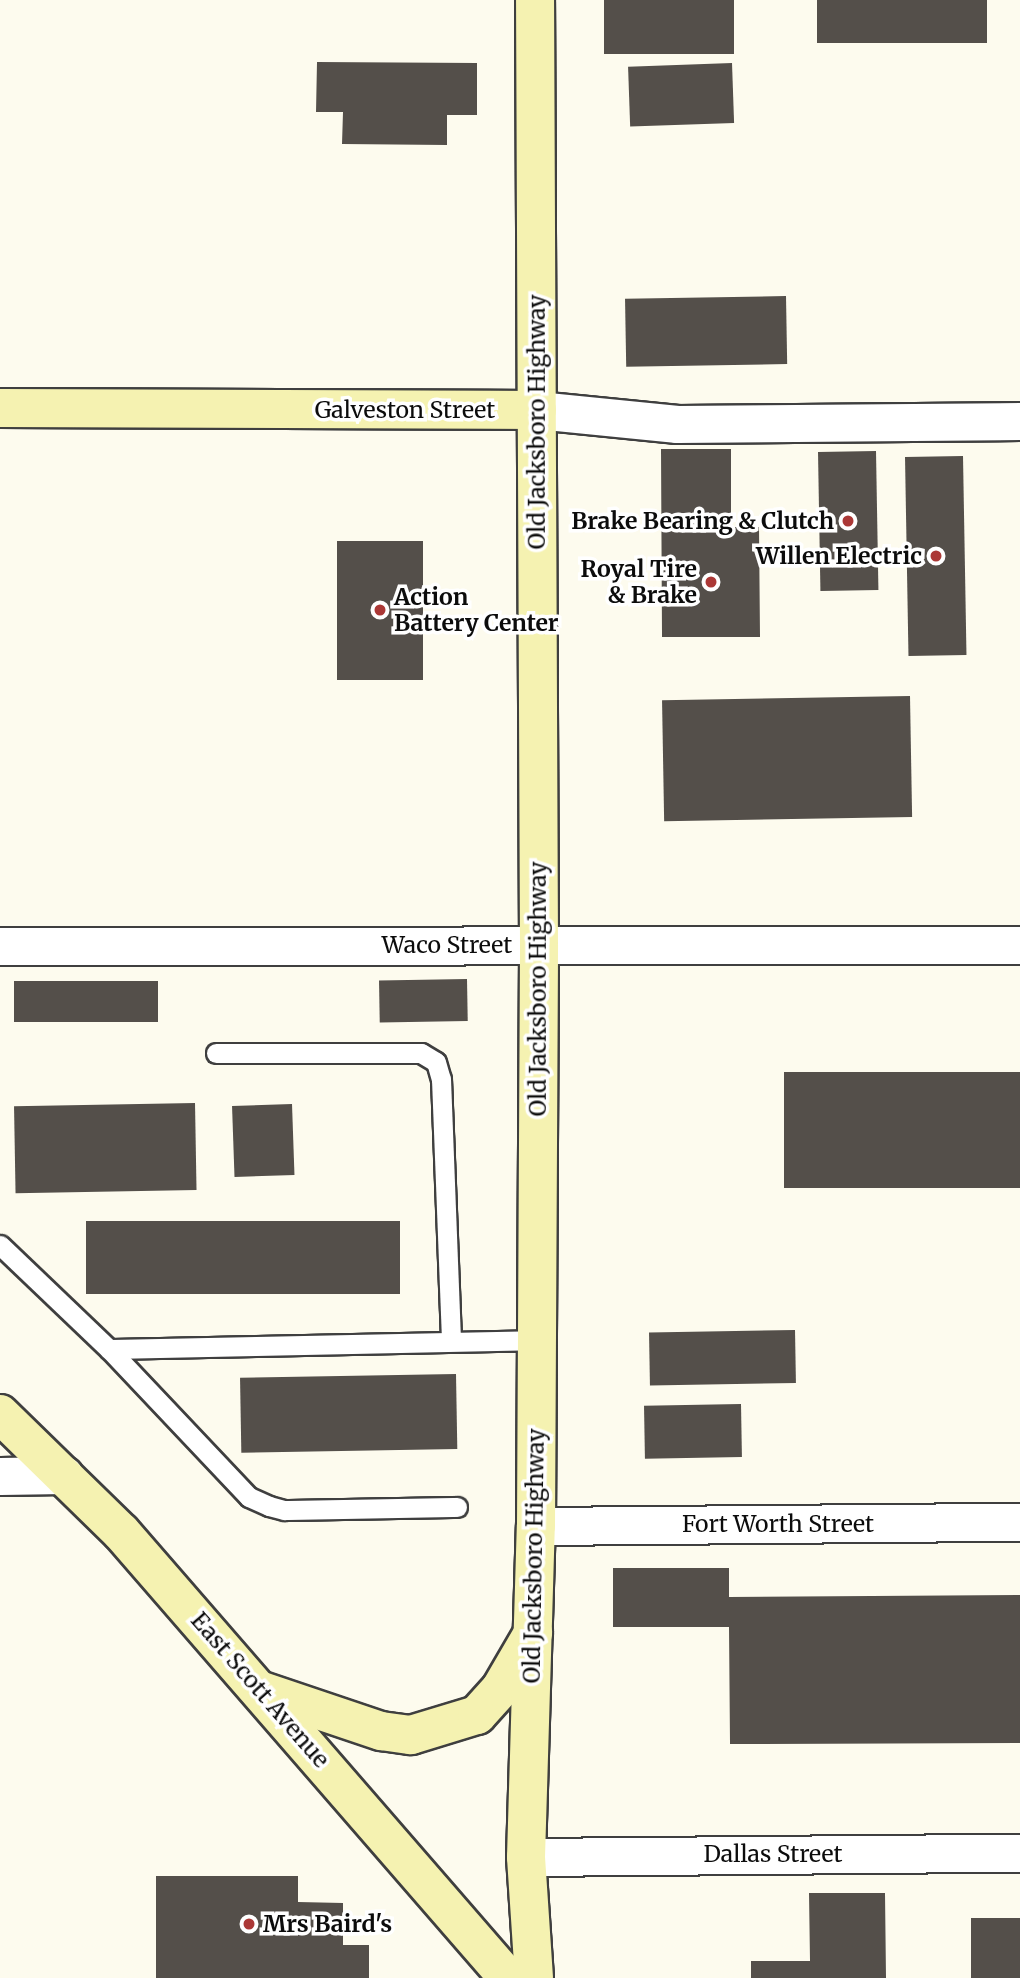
<!DOCTYPE html>
<html>
<head>
<meta charset="utf-8">
<style>
	body { margin:0 }
	#map { position:relative; width:1020px; height:1978px; overflow:hidden; background:#fdfbee; font-family:Merriweather,serif }
	div>[style] { position:absolute }
	.building>* { inset:0; background:#544f4a; transform-origin:0 0 }
	.roads { filter:drop-shadow(2px 0 #3f3f3f) drop-shadow(-2px 0 #3f3f3f) drop-shadow(0 2px #3f3f3f) drop-shadow(0 -2px #3f3f3f) }
	.lane>* { height:19px; margin:-9.5px; padding:0 9.5px; transform-origin:9.5px; border-radius:9.5px; background:#fff }
	.street>* { height:37px; margin:-18.5px; padding:0 18.5px; transform-origin:18.5px; border-radius:18.5px; background:#fff }
	.secondary>* { height:38px; margin:-19px; padding:0 19px; transform-origin:19px; border-radius:19px; background:#f5f2b1 }
	.dots>* { width:19px; height:19px; translate:-50% -50%; box-sizing:border-box; border:4px solid #fff; border-radius:50% }
	span { translate:-50% -50%; white-space:nowrap; text-align:center; line-height:1.15; -webkit-text-stroke:7px #fff; paint-order:stroke }
	.street-label { font-size:23px; color:#0c0c0c }
	.poi-label { font-size:23px; color:#0c0c0c; font-weight:700 }
	.right { translate:-100% -50%; text-align:right }
	.left { translate:0 -50%; text-align:left }
</style>
</head>
<body>
<div id="map">
	<div class="building">
		<div style="left:604px;top:0;width:130px;height:54px"></div>
		<div style="left:817px;top:0;width:170px;height:43px"></div>
		<div style="clip-path:polygon(317px 62px,477px 63px,477px 115px,447px 115px,447px 145px,342px 144px,343px 112px,316px 112px)"></div>
		<div style="left:732px;top:63px;width:60px;height:104px;rotate:88deg"></div>
		<div style="left:786px;top:296px;width:68px;height:161px;rotate:89deg"></div>
		<div style="clip-path:polygon(661px 449px,731px 449px,731px 527px,759px 527px,760px 637px,662px 637px)"></div>
		<div style="left:876px;top:451px;width:139px;height:58px;rotate:89deg"></div>
		<div style="left:963px;top:456px;width:199px;height:58px;rotate:89deg"></div>
		<div style="left:337px;top:541px;width:86px;height:139px"></div>
		<div style="left:910px;top:696px;width:121px;height:248px;rotate:89deg"></div>
		<div style="left:467px;top:979px;width:42px;height:88px;rotate:89deg"></div>
		<div style="left:158px;top:981px;width:41px;height:144px;rotate:90deg"></div>
		<div style="left:1020px;top:1072px;width:116px;height:236px;rotate:90deg"></div>
		<div style="left:195px;top:1103px;width:87px;height:181px;rotate:89deg"></div>
		<div style="left:292px;top:1104px;width:71px;height:60px;rotate:88deg"></div>
		<div style="left:400px;top:1221px;width:73px;height:314px;rotate:90deg"></div>
		<div style="left:795px;top:1330px;width:53px;height:146px;rotate:89deg"></div>
		<div style="left:456px;top:1374px;width:75px;height:216px;rotate:89deg"></div>
		<div style="left:741px;top:1404px;width:53px;height:97px;rotate:89deg"></div>
		<div style="clip-path:polygon(613px 1568px,729px 1568px,729px 1597px,1020px 1595px,1020px 1743px,730px 1744px,729px 1627px,613px 1627px)"></div>
		<div style="clip-path:polygon(156px 1876px,298px 1876px,298px 1902px,343px 1903px,343px 1945px,369px 1945px,369px 1978px,156px 1978px)"></div>
		<div style="clip-path:polygon(809px 1893px,885px 1893px,886px 1978px,751px 1978px,751px 1961px,810px 1961px)"></div>
		<div style="left:971px;top:1918px;width:49px;height:60px"></div>
	</div>
	<div class="roads">
		<div class="lane">
			<div style="left:216px;top:1053px;width:205px"></div>
			<div style="left:421px;top:1053px;width:17px;rotate:31deg"></div>
			<div style="left:436px;top:1062px;width:18px;rotate:74deg"></div>
			<div style="left:441px;top:1079px;width:262px;rotate:87.8deg"></div>
			<div style="left:0;top:1245px;width:151px;rotate:43.7deg"></div>
			<div style="left:109px;top:1349px;width:426px;rotate:-1.2deg"></div>
			<div style="left:109px;top:1349px;width:204px;rotate:46.6deg"></div>
			<div style="left:249px;top:1497px;width:22px;rotate:24deg"></div>
			<div style="left:269px;top:1506px;width:16px;rotate:15deg"></div>
			<div style="left:284px;top:1510px;width:173px;rotate:-1deg"></div>
		</div>
		<div class="street">
			<div style="left:537px;top:410px;width:141px;rotate:5.7deg"></div>
			<div style="left:677px;top:424px;width:343px;rotate:-0.5deg"></div>
			<div style="left:0;top:946px;width:1020px;rotate:-0.06deg"></div>
			<div style="left:0;top:1476px;width:64px;rotate:-0.9deg"></div>
			<div style="left:536px;top:1526px;width:484px;rotate:-0.5deg"></div>
			<div style="left:526px;top:1857px;width:494px;rotate:-0.5deg"></div>
		</div>
		<div class="secondary">
			<div style="left:0;top:408px;width:537px;rotate:0.21deg"></div>
			<div style="left:0;top:1414px;width:169px;rotate:44.3deg"></div>
			<div style="left:121px;top:1532px;width:590px;rotate:49.05deg"></div>
			<div style="left:262px;top:1691px;width:126px;rotate:18.6deg"></div>
			<div style="left:381px;top:1731px;width:30px;rotate:8deg"></div>
			<div style="left:411px;top:1735px;width:69px;rotate:-16.9deg"></div>
			<div style="left:477px;top:1715px;width:36px;rotate:-48deg"></div>
			<div style="left:501px;top:1688px;width:64px;rotate:-59.8deg"></div>
			<div style="left:534px;top:1978px;width:121px;rotate:-93.8deg"></div>
			<div style="left:526px;top:1857px;width:331px;rotate:-88.3deg"></div>
			<div style="left:536px;top:1526px;width:581px;rotate:-89.7deg"></div>
			<div style="left:539px;top:945px;width:945px;rotate:-90.24deg"></div>
		</div>
	</div>
	<div class="dots">
		<div style="left:848px;top:521px;background:#ab3836"></div>
		<div style="left:936px;top:556px;background:#ab3836"></div>
		<div style="left:711px;top:582px;background:#ab3836"></div>
		<div style="left:380px;top:610px;background:#ab3836"></div>
		<div style="left:249px;top:1924px;background:#ab3836"></div>
	</div>
	<div class="street-label">
		<span style="left:405px;top:410px">Galveston Street</span>
		<span style="left:537px;top:422px;rotate:-90deg">Old Jacksboro Highway</span>
		<span style="left:447px;top:945px">Waco Street</span>
		<span style="left:538px;top:989px;rotate:-90deg">Old Jacksboro Highway</span>
		<span style="left:778px;top:1524px">Fort Worth Street</span>
		<span style="left:534px;top:1556px;rotate:-89deg">Old Jacksboro Highway</span>
		<span style="left:260px;top:1690px;rotate:49deg">East Scott Avenue</span>
		<span style="left:773px;top:1854px">Dallas Street</span>
	</div>
	<div class="poi-label">
		<span class="right" style="left:834px;top:521px">Brake Bearing &amp; Clutch</span>
		<span class="right" style="left:922px;top:556px">Willen Electric</span>
		<span class="right" style="left:697px;top:582px">Royal Tire<br>&amp; Brake</span>
		<span class="left" style="left:394px;top:610px">Action<br>Battery Center</span>
		<span class="left" style="left:263px;top:1924px">Mrs Baird's</span>
	</div>
</div>
</body>
</html>
